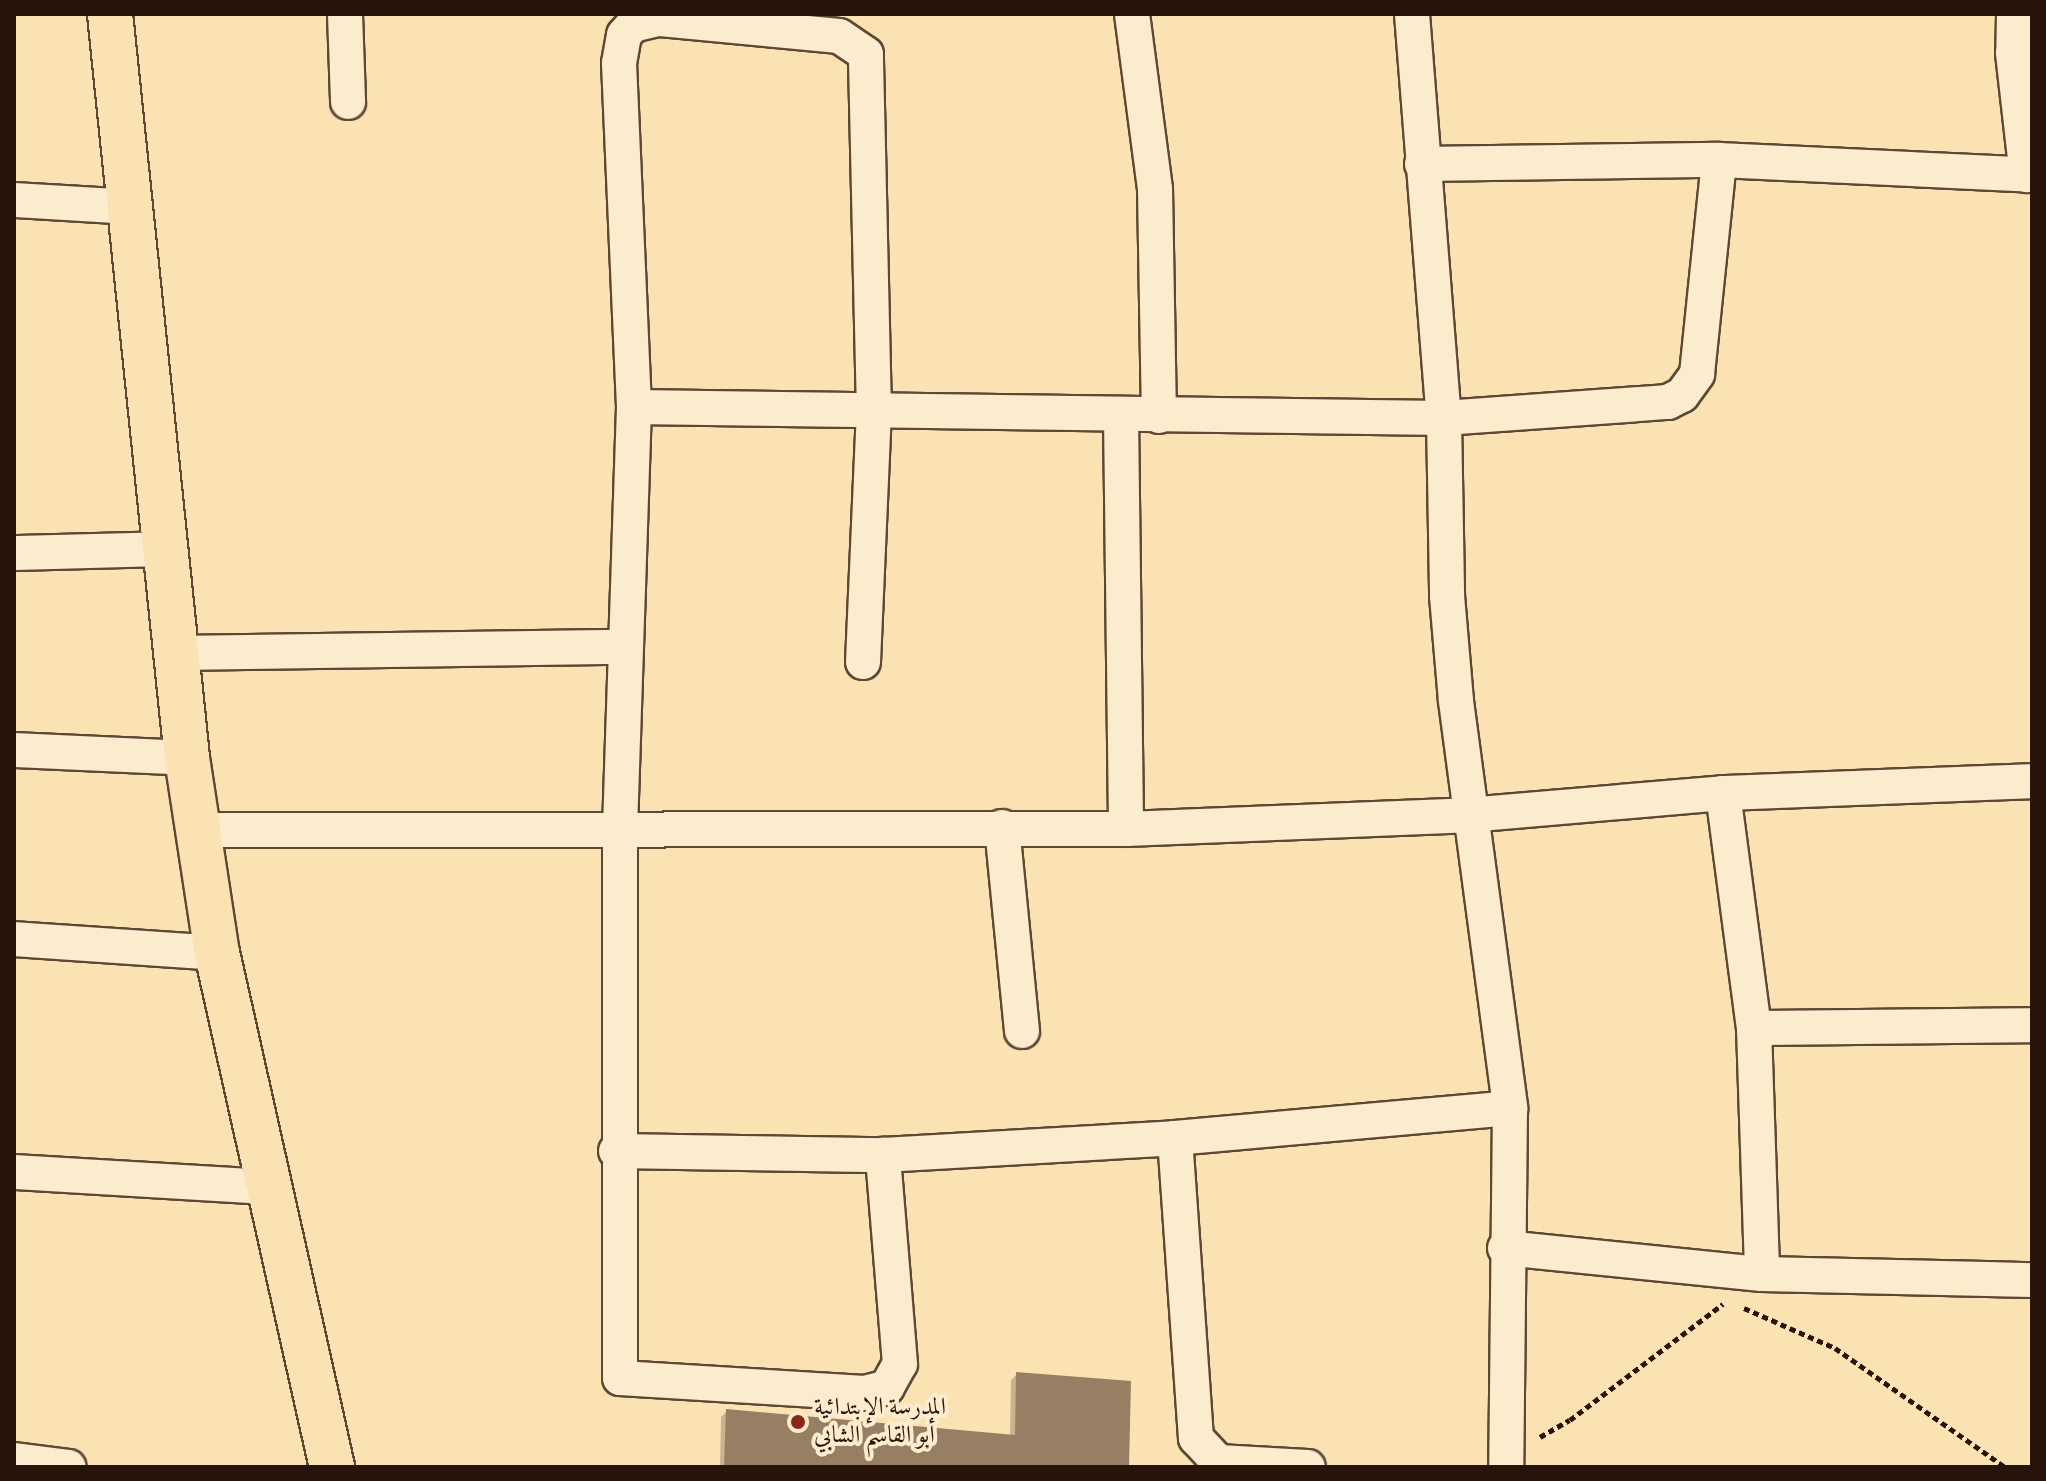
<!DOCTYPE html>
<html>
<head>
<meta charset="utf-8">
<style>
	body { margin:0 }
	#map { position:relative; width:2046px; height:1481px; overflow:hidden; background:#fbe2b3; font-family:"IM FELL English",Amiri,serif }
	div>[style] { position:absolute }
	.shadow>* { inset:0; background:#0003 }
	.building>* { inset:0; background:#967f62 }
	.path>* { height:5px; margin-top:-2.5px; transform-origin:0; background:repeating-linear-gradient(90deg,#29140b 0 6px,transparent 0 10px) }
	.roads { filter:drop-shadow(2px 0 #5e4835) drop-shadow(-2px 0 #5e4835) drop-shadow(0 2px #5e4835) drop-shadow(0 -2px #5e4835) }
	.minor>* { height:34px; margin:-17px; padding:0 17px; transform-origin:17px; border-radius:17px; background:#fcecce }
	.trunk>* { height:44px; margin:-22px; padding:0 22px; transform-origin:22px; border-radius:22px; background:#fbe2b3 }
	.dots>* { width:22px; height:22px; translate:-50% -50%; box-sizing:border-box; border:4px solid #fcecce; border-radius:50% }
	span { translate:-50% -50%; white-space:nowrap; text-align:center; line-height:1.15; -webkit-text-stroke:8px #fcecce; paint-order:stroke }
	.poi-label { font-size:24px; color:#29140b }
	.left { translate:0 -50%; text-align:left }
	.frame { position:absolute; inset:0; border:16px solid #29140b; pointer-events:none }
</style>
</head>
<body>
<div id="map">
	<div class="shadow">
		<div style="clip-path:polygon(1017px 1374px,1127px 1467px,720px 1467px,721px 1417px,727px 1411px,1010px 1436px,1011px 1380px)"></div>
	</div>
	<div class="building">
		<div style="clip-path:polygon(1016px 1372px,1131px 1381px,1129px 1467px,724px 1467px,726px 1409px,1015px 1435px)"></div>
	</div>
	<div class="path">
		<div style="left:1744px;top:1308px;width:99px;rotate:23.7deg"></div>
		<div style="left:1835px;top:1348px;width:208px;rotate:35deg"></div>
		<div style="left:1540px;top:1437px;width:34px;rotate:-30deg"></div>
		<div style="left:1570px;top:1420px;width:192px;rotate:-37.2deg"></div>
	</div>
	<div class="roads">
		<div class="minor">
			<div style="left:345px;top:14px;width:88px;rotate:88deg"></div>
			<div style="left:1132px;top:14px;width:177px;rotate:82.5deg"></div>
			<div style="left:1155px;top:189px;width:227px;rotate:89deg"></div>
			<div style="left:1412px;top:14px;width:405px;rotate:85.5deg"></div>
			<div style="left:1444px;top:418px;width:178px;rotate:89deg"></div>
			<div style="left:1447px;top:596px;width:105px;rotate:85.1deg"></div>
			<div style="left:1456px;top:701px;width:411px;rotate:82.4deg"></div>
			<div style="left:1510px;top:1108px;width:359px;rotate:90.6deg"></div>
			<div style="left:2014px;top:14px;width:39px;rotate:91deg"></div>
			<div style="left:2013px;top:53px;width:123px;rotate:83.5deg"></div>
			<div style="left:1422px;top:164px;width:297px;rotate:-0.8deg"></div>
			<div style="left:1719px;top:160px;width:313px;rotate:2.7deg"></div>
			<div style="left:14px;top:200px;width:118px;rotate:3.4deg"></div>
			<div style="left:634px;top:407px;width:810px;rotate:0.78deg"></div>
			<div style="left:1444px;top:418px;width:225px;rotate:-4.1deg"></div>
			<div style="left:1668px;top:402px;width:16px;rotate:-27deg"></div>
			<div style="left:1682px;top:395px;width:26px;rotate:-54deg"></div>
			<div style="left:1697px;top:374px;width:215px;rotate:-84.1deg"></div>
			<div style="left:1121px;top:415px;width:414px;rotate:89.3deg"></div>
			<div style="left:14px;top:553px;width:150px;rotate:-1.5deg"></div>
			<div style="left:174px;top:653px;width:450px;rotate:-0.8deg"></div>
			<div style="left:863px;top:662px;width:249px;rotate:-87.5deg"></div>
			<div style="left:874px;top:413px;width:359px;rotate:-91.3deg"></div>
			<div style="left:866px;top:54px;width:32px;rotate:-146deg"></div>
			<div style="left:839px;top:36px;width:182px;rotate:-174.6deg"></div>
			<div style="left:658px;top:19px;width:26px;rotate:167deg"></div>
			<div style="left:633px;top:25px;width:13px;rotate:132deg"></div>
			<div style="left:624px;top:35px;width:28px;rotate:100deg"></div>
			<div style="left:619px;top:63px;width:344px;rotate:87.5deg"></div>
			<div style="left:634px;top:407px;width:420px;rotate:91.9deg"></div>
			<div style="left:620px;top:827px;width:551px;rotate:90deg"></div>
			<div style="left:620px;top:1378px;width:245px;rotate:3.5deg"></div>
			<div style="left:865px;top:1393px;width:23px;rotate:-15deg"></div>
			<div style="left:887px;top:1387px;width:26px;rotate:-61deg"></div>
			<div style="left:900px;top:1364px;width:210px;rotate:-94.7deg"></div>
			<div style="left:14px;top:750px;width:173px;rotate:2.6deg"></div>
			<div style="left:1723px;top:793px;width:237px;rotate:82.5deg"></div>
			<div style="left:1754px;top:1028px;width:246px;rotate:88.1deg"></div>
			<div style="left:1002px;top:827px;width:205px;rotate:84.4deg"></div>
			<div style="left:199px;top:830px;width:927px;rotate:-0.06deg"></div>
			<div style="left:1126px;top:829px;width:342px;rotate:-2.3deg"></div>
			<div style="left:1468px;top:815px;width:256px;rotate:-4.9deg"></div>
			<div style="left:1723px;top:793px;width:309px;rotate:-2.2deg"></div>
			<div style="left:14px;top:939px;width:203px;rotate:3.9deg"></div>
			<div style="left:1754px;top:1028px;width:278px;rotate:-0.6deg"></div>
			<div style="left:1175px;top:1138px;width:301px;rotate:86deg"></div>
			<div style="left:1196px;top:1438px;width:33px;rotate:47deg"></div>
			<div style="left:1218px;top:1462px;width:90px;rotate:3.2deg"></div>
			<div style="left:616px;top:1151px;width:267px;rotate:0.9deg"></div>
			<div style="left:883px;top:1155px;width:292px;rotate:-3.3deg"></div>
			<div style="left:1175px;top:1138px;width:336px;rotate:-5.1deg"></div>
			<div style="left:14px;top:1172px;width:253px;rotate:3.4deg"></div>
			<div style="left:1505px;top:1248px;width:258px;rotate:5.8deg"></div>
			<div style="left:1762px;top:1274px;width:270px;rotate:1.3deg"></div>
			<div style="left:14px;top:1460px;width:55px;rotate:7.3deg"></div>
		</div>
		<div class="trunk">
			<div style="left:110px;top:14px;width:748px;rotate:84.09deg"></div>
			<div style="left:187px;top:758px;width:197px;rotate:81.3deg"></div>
			<div style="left:217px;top:953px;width:527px;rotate:77.39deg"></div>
		</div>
	</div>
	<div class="dots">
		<div style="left:798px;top:1422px;background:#8f2418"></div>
	</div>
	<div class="poi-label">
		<span class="left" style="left:814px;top:1422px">المدرسة الإبتدائية<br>أبو القاسم الشابي</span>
	</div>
	<div class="frame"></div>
</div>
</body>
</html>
